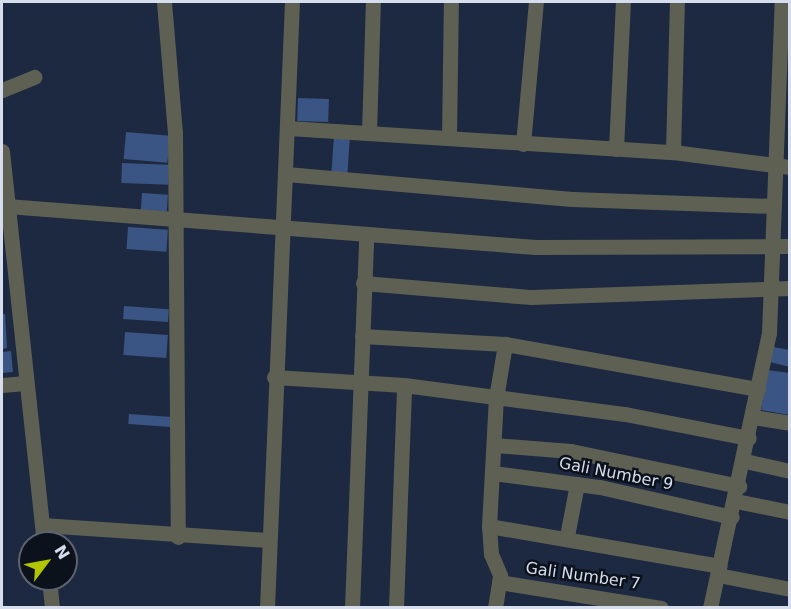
<!DOCTYPE html>
<html>
<head>
<meta charset="utf-8">
<style>
	body { margin:0 }
	#map { position:relative; width:791px; height:609px; overflow:hidden; background:#1d2940; font-family:"DejaVu Sans",sans-serif }
	div>[style] { position:absolute }
	.building>* { inset:0; background:#3a5483; transform-origin:0 0 }
	.minor>* { height:15px; margin:-7.5px; padding:0 7.5px; transform-origin:7.5px; border-radius:7.5px; background:#5e6053 }
	span { translate:-50% -50%; white-space:nowrap; text-align:center; line-height:1.15; -webkit-text-stroke:5px #0c121c; paint-order:stroke }
	.street-label { font-size:16px; color:#d6deed }
	.frame { position:absolute; inset:0; border:3px solid #d6deed; pointer-events:none }
	.north { position:absolute; left:18px; top:531px; width:60px; height:60px; box-sizing:border-box; background:#0c121c; border:2px solid #5d6470; border-radius:50%; rotate:58deg; font-size:16px; font-weight:700; line-height:24px; text-align:center; color:#d6deed }
	.north::after { content:''; display:block; margin:auto; width:21px; height:27px; background:#b1c500; clip-path:polygon(50% 0,100% 100%,50% 72%,0 100%) }
</style>
</head>
<body>
<div id="map">
	<div class="building">
		<div style="left:298px;top:98px;width:31px;height:23px;rotate:2deg"></div>
		<div style="left:126px;top:132px;width:44px;height:27px;rotate:5deg"></div>
		<div style="left:334px;top:136px;width:16px;height:41px;rotate:4deg"></div>
		<div style="left:122px;top:163px;width:47px;height:20px;rotate:2deg"></div>
		<div style="left:142px;top:193px;width:26px;height:19px;rotate:4deg"></div>
		<div style="left:128px;top:227px;width:40px;height:22px;rotate:4deg"></div>
		<div style="left:124px;top:306px;width:45px;height:13px;rotate:4deg"></div>
		<div style="clip-path:polygon(2px 314px,5px 314px,7px 348px,2px 349px)"></div>
		<div style="left:125px;top:332px;width:43px;height:23px;rotate:4deg"></div>
		<div style="clip-path:polygon(773px 347px,790px 350px,790px 367px,770px 362px)"></div>
		<div style="clip-path:polygon(11px 351px,13px 372px,2px 373px,2px 352px)"></div>
		<div style="clip-path:polygon(767px 370px,790px 373px,790px 415px,761px 410px)"></div>
		<div style="left:129px;top:414px;width:43px;height:10px;rotate:4deg"></div>
	</div>
	<div class="minor">
		<div style="left:164px;top:2px;width:132px;rotate:85.2deg"></div>
		<div style="left:175px;top:134px;width:403px;rotate:89.6deg"></div>
		<div style="left:2px;top:90px;width:35px;rotate:-22deg"></div>
		<div style="left:288px;top:128px;width:386px;rotate:3.6deg"></div>
		<div style="left:673px;top:152px;width:118px;rotate:7.3deg"></div>
		<div style="left:369px;top:133px;width:131px;rotate:-88.3deg"></div>
		<div style="left:449px;top:138px;width:136px;rotate:-89.2deg"></div>
		<div style="left:523px;top:144px;width:143px;rotate:-84.8deg"></div>
		<div style="left:616px;top:149px;width:147px;rotate:-87.3deg"></div>
		<div style="left:2px;top:151px;width:394px;rotate:83.9deg"></div>
		<div style="left:673px;top:152px;width:150px;rotate:-88.5deg"></div>
		<div style="left:286px;top:174px;width:287px;rotate:5deg"></div>
		<div style="left:572px;top:199px;width:202px;rotate:2deg"></div>
		<div style="left:7px;top:206px;width:530px;rotate:4.44deg"></div>
		<div style="left:535px;top:247px;width:255px;rotate:-0.2deg"></div>
		<div style="left:363px;top:283px;width:169px;rotate:4.8deg"></div>
		<div style="left:531px;top:297px;width:259px;rotate:-2deg"></div>
		<div style="left:362px;top:336px;width:143px;rotate:3.2deg"></div>
		<div style="left:274px;top:377px;width:130px;rotate:3.5deg"></div>
		<div style="left:2px;top:385px;width:23px;rotate:-5deg"></div>
		<div style="left:753px;top:417px;width:37px;rotate:9deg"></div>
		<div style="left:494px;top:445px;width:77px;rotate:4.5deg"></div>
		<div style="left:571px;top:451px;width:172px;rotate:11.8deg"></div>
		<div style="left:745px;top:461px;width:46px;rotate:12.5deg"></div>
		<div style="left:493px;top:473px;width:108px;rotate:7.5deg"></div>
		<div style="left:600px;top:487px;width:135px;rotate:12.8deg"></div>
		<div style="left:736px;top:501px;width:55px;rotate:11.5deg"></div>
		<div style="left:42px;top:525px;width:226px;rotate:3.8deg"></div>
		<div style="left:489px;top:526px;width:234px;rotate:9.8deg"></div>
		<div style="left:567px;top:536px;width:53px;rotate:-79.1deg"></div>
		<div style="left:718px;top:575px;width:73px;rotate:11deg"></div>
		<div style="left:49px;top:579px;width:29px;rotate:84deg"></div>
		<div style="left:499px;top:582px;width:164px;rotate:9.1deg"></div>
		<div style="left:267px;top:608px;width:607px;rotate:-87.64deg"></div>
		<div style="left:352px;top:608px;width:372px;rotate:-87.8deg"></div>
		<div style="left:396px;top:608px;width:223px;rotate:-87.9deg"></div>
		<div style="left:404px;top:385px;width:223px;rotate:7.5deg"></div>
		<div style="left:625px;top:414px;width:126px;rotate:11deg"></div>
		<div style="left:495px;top:608px;width:33px;rotate:-81deg"></div>
		<div style="left:500px;top:575px;width:23px;rotate:-113deg"></div>
		<div style="left:491px;top:554px;width:28px;rotate:-94deg"></div>
		<div style="left:489px;top:526px;width:128px;rotate:-86.9deg"></div>
		<div style="left:496px;top:398px;width:55px;rotate:-80.5deg"></div>
		<div style="left:505px;top:344px;width:257px;rotate:10.1deg"></div>
		<div style="left:710px;top:608px;width:281px;rotate:-77.9deg"></div>
		<div style="left:769px;top:333px;width:331px;rotate:-87.8deg"></div>
	</div>
	<div class="street-label">
		<span style="left:616px;top:474px;rotate:11deg">Gali Number 9</span>
		<span style="left:583px;top:576px;rotate:8deg">Gali Number 7</span>
	</div>
	<div class="frame"></div>
	<div class="north">N</div>
</div>
</body>
</html>
